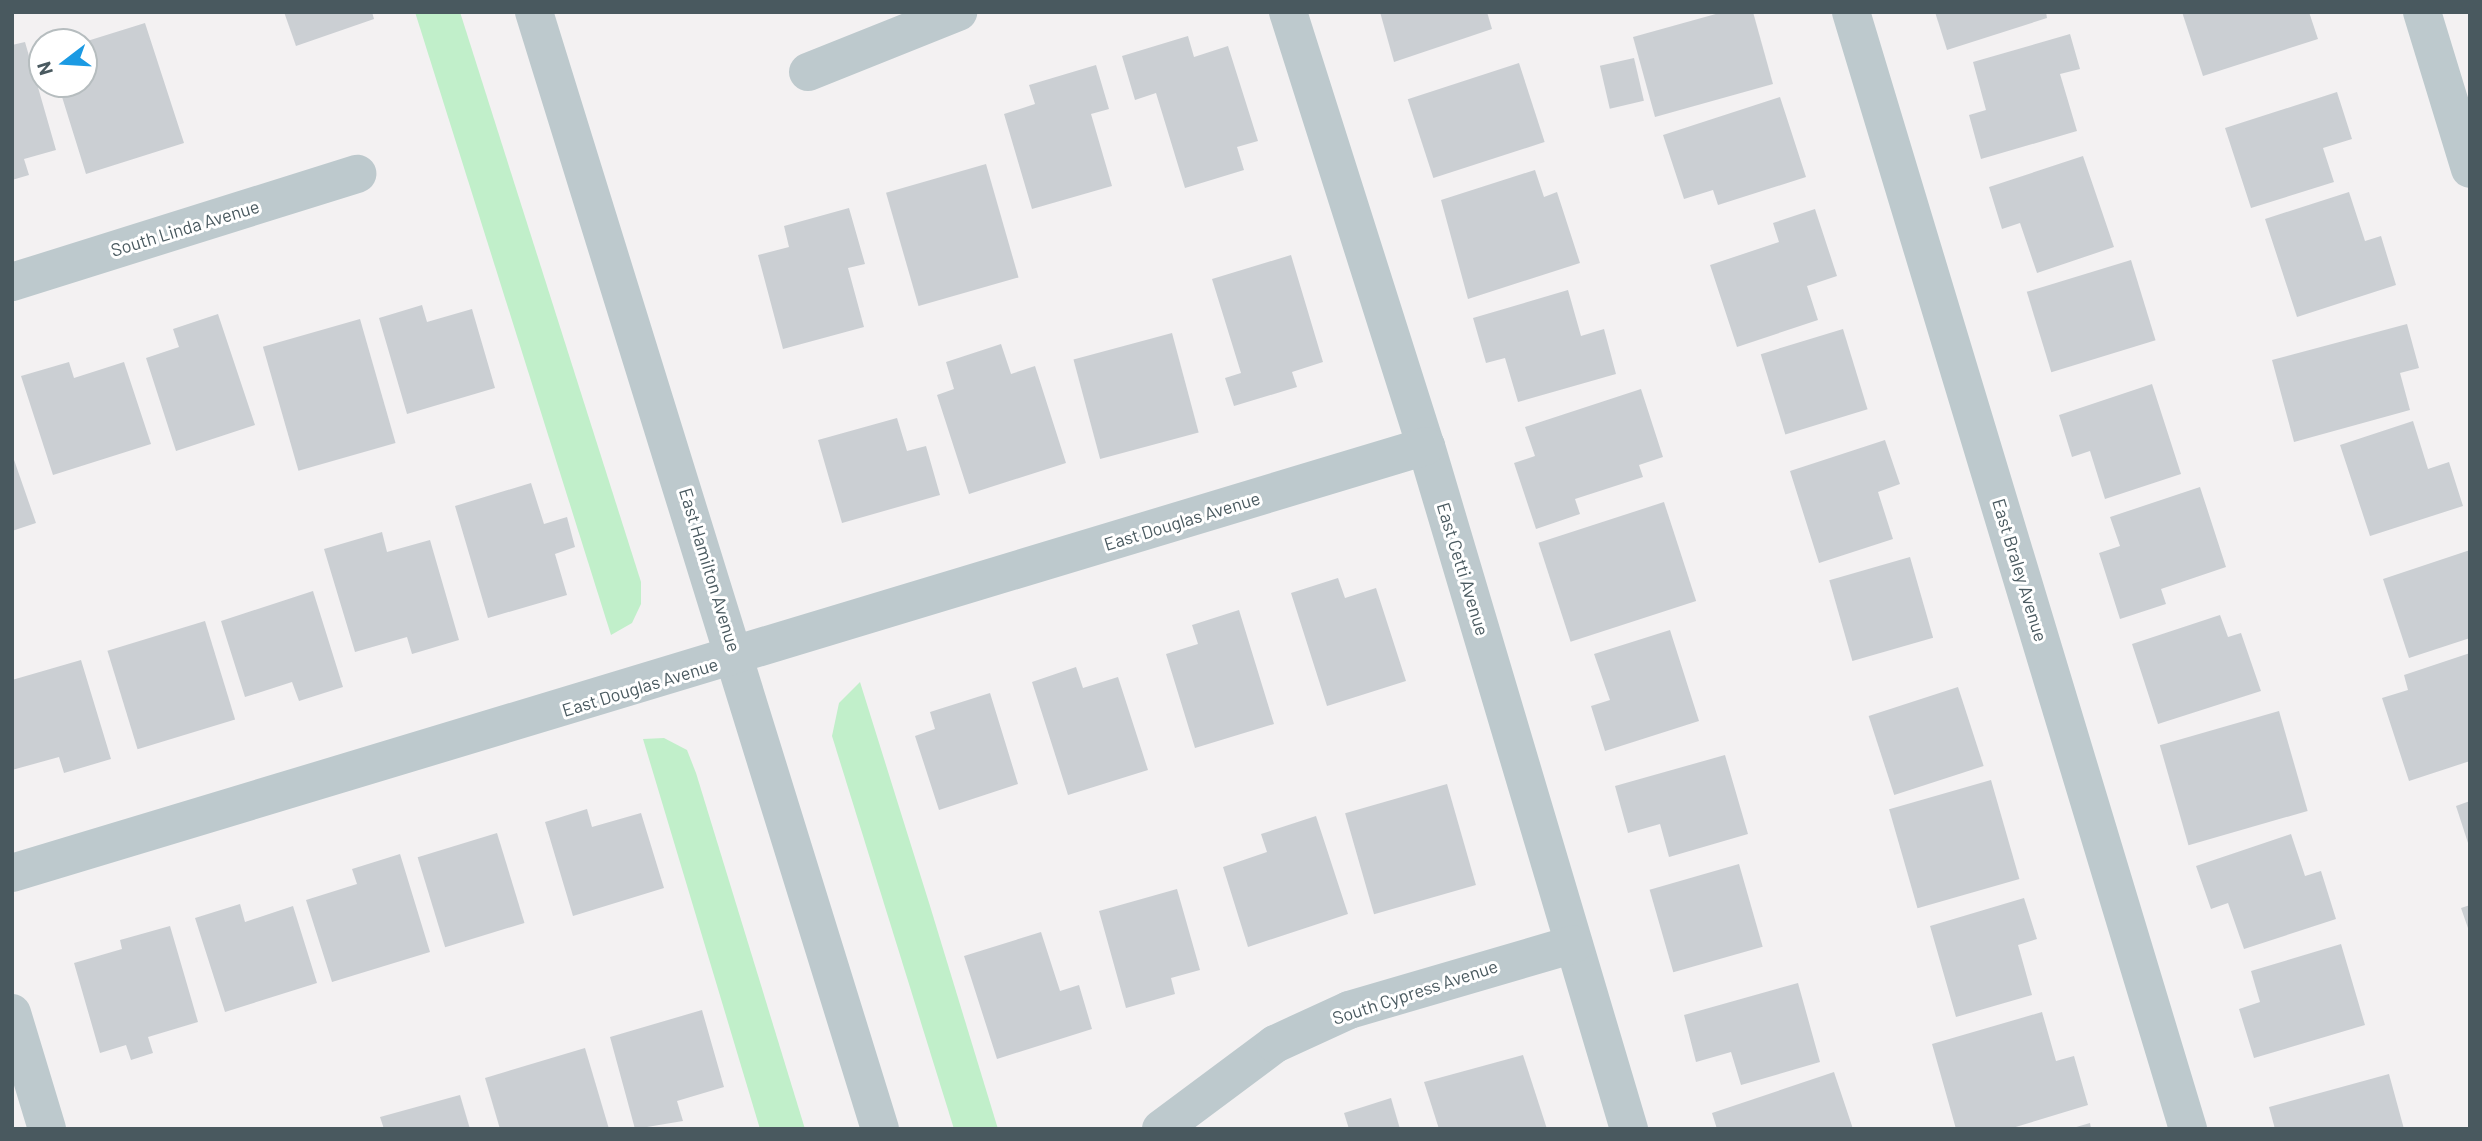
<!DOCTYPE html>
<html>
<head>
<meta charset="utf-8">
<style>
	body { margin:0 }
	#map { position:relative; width:2482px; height:1141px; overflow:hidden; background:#f3f1f2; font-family:Barlow,sans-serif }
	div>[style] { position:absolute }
	.green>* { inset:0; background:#c1efca }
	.building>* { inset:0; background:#cbcfd3; transform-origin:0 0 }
	.minor>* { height:38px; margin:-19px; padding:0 19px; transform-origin:19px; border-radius:19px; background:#bdc9cd }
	span { translate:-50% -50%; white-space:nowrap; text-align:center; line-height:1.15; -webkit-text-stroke:6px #fff; paint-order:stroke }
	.street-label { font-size:18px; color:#49595f }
	.frame { position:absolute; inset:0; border:14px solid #49595f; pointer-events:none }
	.north { position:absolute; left:28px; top:28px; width:70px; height:70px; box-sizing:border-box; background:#fff; border:2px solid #b6bdbf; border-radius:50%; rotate:253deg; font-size:19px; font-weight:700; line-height:28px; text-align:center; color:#49595f }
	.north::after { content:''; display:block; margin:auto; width:24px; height:32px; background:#1b9ae3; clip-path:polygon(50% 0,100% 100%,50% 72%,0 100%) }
</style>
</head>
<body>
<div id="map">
	<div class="green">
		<div style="clip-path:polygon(415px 12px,460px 12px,641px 582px,641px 604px,632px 623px,611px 635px)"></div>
		<div style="clip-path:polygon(860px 682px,930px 906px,998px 1129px,954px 1129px,832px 736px,839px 703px)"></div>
		<div style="clip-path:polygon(664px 738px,687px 750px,696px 773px,805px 1129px,760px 1129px,643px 739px)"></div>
	</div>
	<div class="building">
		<div style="clip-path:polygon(284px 12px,372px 12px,374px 19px,296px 46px)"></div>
		<div style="clip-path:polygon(1380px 12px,1487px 12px,1492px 29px,1394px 62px)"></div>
		<div style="clip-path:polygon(1723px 12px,1753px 12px,1773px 84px,1655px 117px,1633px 37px)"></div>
		<div style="clip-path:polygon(1935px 12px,2046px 12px,2047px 18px,1947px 50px)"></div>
		<div style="clip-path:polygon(2182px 12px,2309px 12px,2318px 39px,2203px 76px)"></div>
		<div style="clip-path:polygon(145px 23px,184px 143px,86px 174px,58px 84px,84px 84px,84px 42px)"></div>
		<div style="clip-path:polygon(2070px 34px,2080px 69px,2060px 74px,2077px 131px,1981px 159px,1969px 115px,1986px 110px,1973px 62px)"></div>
		<div style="clip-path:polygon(1188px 36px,1194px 57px,1228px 46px,1258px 141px,1237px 147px,1244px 170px,1185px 188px,1156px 93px,1135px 100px,1122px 56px)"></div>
		<div style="clip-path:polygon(25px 42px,56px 150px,24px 159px,29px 175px,12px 180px,12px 45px)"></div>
		<div style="left:1634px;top:58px;width:44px;height:35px;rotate:77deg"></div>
		<div style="left:1519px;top:63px;width:83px;height:117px;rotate:72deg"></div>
		<div style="clip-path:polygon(1096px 65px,1109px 109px,1091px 114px,1112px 186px,1032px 209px,1004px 114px,1035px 104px,1029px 85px)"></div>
		<div style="clip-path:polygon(2337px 92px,2352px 139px,2323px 148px,2334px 182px,2251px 208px,2225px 128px)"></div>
		<div style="clip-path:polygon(1780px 97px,1806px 177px,1718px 205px,1713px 190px,1684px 199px,1663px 135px)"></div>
		<div style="clip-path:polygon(2083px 156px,2114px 247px,2037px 273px,2020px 223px,2002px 229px,1989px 187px)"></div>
		<div style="left:986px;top:164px;width:118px;height:104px;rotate:74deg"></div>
		<div style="clip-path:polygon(1535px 170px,1544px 197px,1557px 192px,1580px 263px,1468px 299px,1441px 200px)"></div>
		<div style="clip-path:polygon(2349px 192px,2365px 241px,2381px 236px,2396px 285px,2297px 317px,2265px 219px)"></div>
		<div style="clip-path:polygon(849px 208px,865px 264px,848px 268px,864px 327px,783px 349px,758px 255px,789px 247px,784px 226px)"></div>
		<div style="clip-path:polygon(1815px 209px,1837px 276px,1807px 286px,1818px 320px,1737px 347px,1710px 265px,1779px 242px,1773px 223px)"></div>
		<div style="clip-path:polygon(1291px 255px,1323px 362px,1292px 372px,1297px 387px,1234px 406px,1225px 378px,1241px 373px,1212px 279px)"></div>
		<div style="left:2131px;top:260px;width:84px;height:109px;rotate:73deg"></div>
		<div style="clip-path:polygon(1568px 290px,1581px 336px,1604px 329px,1616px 374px,1518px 402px,1505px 358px,1486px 363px,1473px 318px)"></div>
		<div style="clip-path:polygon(422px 305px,427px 322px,472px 309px,495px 388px,407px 414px,379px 318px)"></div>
		<div style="clip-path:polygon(218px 314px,255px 425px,176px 451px,146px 358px,179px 347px,173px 329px)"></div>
		<div style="left:360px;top:319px;width:129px;height:101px;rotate:74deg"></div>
		<div style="clip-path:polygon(2407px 324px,2419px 368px,2400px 373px,2410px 410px,2294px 442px,2272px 360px)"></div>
		<div style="left:1843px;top:329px;width:84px;height:86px;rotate:73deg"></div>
		<div style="left:1172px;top:333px;width:103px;height:102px;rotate:75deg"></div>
		<div style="clip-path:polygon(1001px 344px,1011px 374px,1035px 366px,1066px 463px,969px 494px,937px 395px,954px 389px,946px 362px)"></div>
		<div style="clip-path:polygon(69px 362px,74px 378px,124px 362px,151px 444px,53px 475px,21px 376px)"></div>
		<div style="clip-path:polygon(2152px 384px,2181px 474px,2105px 499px,2090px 451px,2072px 457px,2059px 415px)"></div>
		<div style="clip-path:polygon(1641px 389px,1663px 457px,1639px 465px,1643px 477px,1575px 499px,1580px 514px,1536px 529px,1514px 463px,1535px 456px,1525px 427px)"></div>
		<div style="clip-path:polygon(897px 418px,907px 451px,926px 446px,940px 495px,842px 523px,818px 440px)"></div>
		<div style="clip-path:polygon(2413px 421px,2428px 469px,2449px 462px,2463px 506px,2370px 536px,2340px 445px)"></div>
		<div style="clip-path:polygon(1885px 440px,1900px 484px,1878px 492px,1893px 539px,1819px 563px,1790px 471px)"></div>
		<div style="clip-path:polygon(12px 454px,36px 523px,12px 531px)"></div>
		<div style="clip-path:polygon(531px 483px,544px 524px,567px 517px,575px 547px,555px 554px,567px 595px,488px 618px,455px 506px)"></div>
		<div style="clip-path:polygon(2200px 487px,2226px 567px,2161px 589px,2166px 604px,2120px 619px,2099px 553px,2120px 546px,2110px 517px)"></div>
		<div style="left:1664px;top:502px;width:104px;height:132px;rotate:72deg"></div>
		<div style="clip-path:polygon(382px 532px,387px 552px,430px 540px,459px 640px,412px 654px,407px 637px,355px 652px,324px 549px)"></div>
		<div style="clip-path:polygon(2470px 550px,2470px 638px,2409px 658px,2383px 579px)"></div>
		<div style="left:1910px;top:557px;width:84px;height:84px;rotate:74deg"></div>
		<div style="clip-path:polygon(1338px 578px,1345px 598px,1376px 588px,1406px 681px,1327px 706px,1291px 593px)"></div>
		<div style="clip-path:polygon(313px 591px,343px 687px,299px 701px,292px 682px,245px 697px,221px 621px)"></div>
		<div style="clip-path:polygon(1239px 610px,1274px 724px,1195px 748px,1166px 654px,1198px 644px,1192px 625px)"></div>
		<div style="clip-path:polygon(2220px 615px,2228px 637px,2241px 633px,2261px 691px,2158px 724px,2132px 644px)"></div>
		<div style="left:205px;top:621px;width:103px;height:102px;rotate:73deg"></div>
		<div style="clip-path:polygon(1670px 630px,1699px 721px,1605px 751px,1591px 706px,1610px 700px,1594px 654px)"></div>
		<div style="clip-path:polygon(2470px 653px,2470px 761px,2409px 781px,2382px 698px,2408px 690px,2404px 675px)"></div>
		<div style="clip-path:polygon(81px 660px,111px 759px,64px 773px,59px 757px,12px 770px,12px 680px)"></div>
		<div style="clip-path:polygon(1076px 667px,1083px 688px,1118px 677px,1148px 770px,1068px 795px,1032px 682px)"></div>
		<div style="left:1958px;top:687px;width:83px;height:94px;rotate:72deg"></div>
		<div style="clip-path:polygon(990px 693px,1018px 784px,939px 810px,915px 736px,935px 729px,930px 712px)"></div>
		<div style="left:2279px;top:711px;width:104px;height:124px;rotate:74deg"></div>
		<div style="clip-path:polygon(1725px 755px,1748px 834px,1669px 857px,1660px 824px,1628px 833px,1615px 786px)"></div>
		<div style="left:1991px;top:780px;width:103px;height:106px;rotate:74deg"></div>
		<div style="left:1447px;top:784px;width:105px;height:106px;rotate:74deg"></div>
		<div style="clip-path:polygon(2470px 801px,2470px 846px,2469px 846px,2456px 806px)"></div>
		<div style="clip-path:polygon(587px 809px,592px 827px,641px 813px,664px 888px,573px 916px,545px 822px)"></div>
		<div style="clip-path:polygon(1316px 816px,1348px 914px,1248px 947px,1223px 867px,1267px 852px,1261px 834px)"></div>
		<div style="left:497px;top:833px;width:94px;height:83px;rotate:73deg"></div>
		<div style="clip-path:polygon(2291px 834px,2305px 876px,2321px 871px,2336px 919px,2244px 949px,2228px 903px,2211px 909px,2196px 866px)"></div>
		<div style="clip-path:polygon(400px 854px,430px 952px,332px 982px,306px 900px,357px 884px,352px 869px)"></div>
		<div style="left:1739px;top:864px;width:86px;height:93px;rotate:74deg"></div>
		<div style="clip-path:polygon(1177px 889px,1200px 970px,1171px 978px,1175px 994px,1126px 1008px,1099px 911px)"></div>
		<div style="clip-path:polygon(2024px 898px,2037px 939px,2018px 945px,2032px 995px,1956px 1017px,1930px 926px)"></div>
		<div style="clip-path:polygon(240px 904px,245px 922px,293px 906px,317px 983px,225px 1012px,195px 918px)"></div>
		<div style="clip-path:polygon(2470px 905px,2470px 931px,2469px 931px,2461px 908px)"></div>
		<div style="clip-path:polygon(170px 926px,198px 1022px,148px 1037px,153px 1053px,131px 1060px,126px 1045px,100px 1053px,74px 963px,122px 949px,120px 940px)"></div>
		<div style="clip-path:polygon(1041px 932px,1060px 991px,1079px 985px,1092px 1029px,997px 1059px,964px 956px)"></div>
		<div style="clip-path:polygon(2341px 944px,2365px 1025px,2254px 1058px,2239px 1009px,2260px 1002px,2251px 971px)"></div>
		<div style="clip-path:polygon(1798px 983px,1820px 1062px,1741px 1085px,1731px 1052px,1696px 1062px,1684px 1015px)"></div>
		<div style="clip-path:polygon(702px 1010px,724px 1087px,677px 1101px,683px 1121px,635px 1129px,610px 1037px)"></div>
		<div style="clip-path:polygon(2042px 1012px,2056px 1061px,2074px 1056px,2088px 1105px,2009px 1129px,1956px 1129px,1932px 1044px)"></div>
		<div style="clip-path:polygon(585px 1048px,609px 1129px,500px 1129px,485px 1078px)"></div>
		<div style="clip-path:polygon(1523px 1055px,1547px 1129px,1439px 1129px,1424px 1082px)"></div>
		<div style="clip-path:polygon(1834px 1072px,1853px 1129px,1717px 1129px,1712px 1113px)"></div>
		<div style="clip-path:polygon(2389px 1074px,2404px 1129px,2275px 1129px,2269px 1107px)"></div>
		<div style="clip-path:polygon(460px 1095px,470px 1129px,384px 1129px,380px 1117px)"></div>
		<div style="clip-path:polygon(1391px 1098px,1400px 1129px,1349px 1129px,1344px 1113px)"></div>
		<div style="clip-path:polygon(2090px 1123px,2091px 1129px,2073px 1129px,2073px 1128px)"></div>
	</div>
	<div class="minor">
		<div style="left:534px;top:12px;width:1169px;rotate:72.79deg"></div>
		<div style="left:1288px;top:12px;width:455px;rotate:72.4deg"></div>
		<div style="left:1426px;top:446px;width:713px;rotate:73.45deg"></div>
		<div style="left:1851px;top:12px;width:1167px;rotate:73.21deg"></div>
		<div style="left:2422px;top:12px;width:164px;rotate:73deg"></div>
		<div style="left:808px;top:72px;width:162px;rotate:-21.8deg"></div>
		<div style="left:12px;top:282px;width:362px;rotate:-17.4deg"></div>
		<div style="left:12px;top:873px;width:1477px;rotate:-16.8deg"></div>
		<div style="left:12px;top:1013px;width:121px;rotate:73.2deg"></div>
		<div style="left:1161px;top:1129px;width:142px;rotate:-36.7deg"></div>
		<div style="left:1275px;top:1044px;width:81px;rotate:-24.7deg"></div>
		<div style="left:1349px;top:1010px;width:234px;rotate:-16.3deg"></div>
	</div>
	<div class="street-label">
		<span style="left:185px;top:228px;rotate:-17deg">South Linda Avenue</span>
		<span style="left:1182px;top:521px;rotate:-17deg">East Douglas Avenue</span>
		<span style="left:1463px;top:569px;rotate:73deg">East Cetti Avenue</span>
		<span style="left:710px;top:570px;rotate:73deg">East Hamilton Avenue</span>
		<span style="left:2020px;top:570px;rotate:73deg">East Braley Avenue</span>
		<span style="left:640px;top:687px;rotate:-17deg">East Douglas Avenue</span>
		<span style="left:1415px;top:992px;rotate:-18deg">South Cypress Avenue</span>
	</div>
	<div class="frame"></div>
	<div class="north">N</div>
</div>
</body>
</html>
